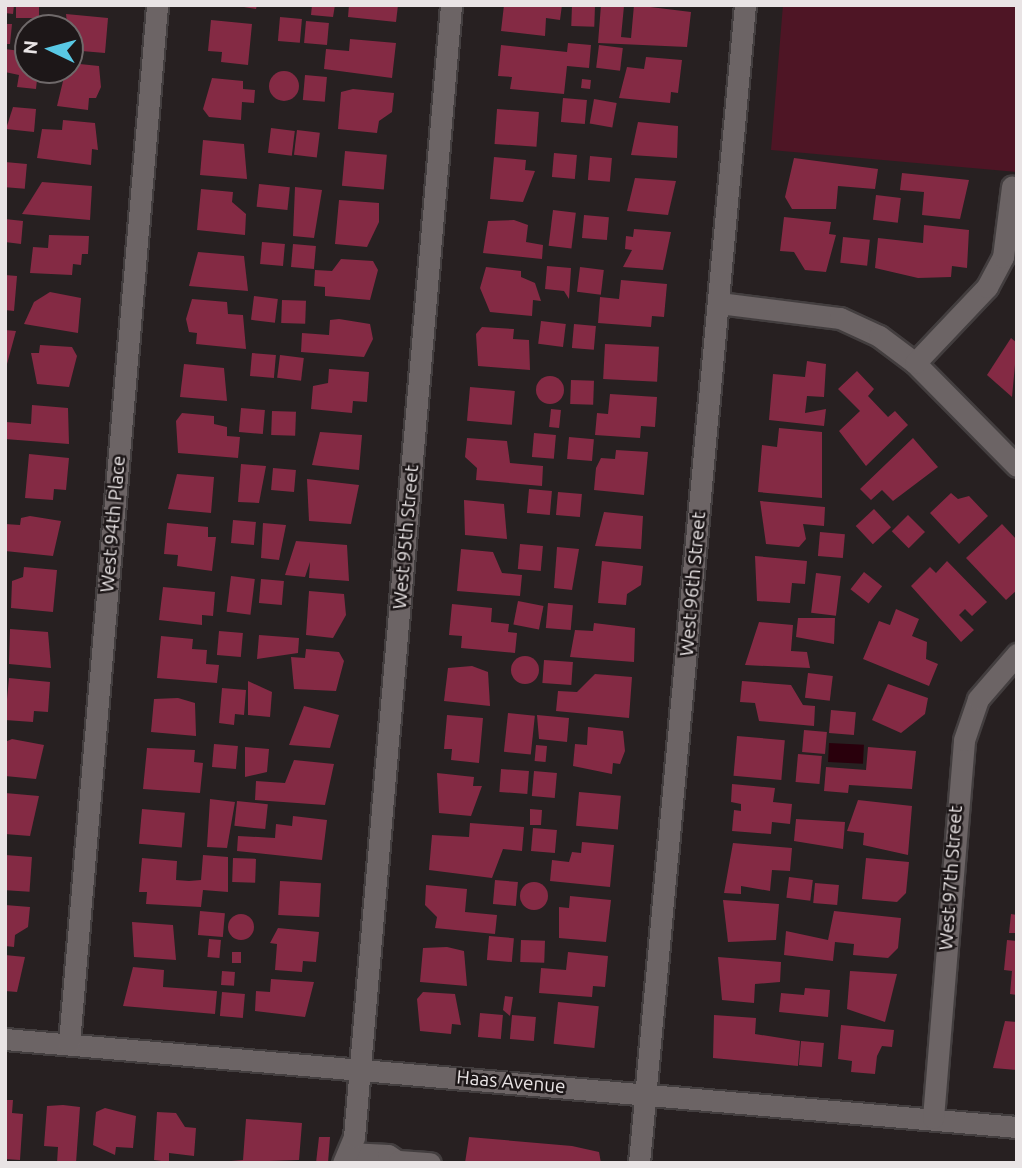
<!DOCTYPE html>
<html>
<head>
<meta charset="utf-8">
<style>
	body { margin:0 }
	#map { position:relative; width:1022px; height:1168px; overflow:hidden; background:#272021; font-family:Ubuntu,sans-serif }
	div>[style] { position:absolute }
	.green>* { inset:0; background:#4e1525 }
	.water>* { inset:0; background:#29000c; transform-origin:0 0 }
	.building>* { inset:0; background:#842a44; transform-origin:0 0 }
	.round { border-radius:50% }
	.roads { filter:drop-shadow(2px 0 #433e3f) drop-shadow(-2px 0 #433e3f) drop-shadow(0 2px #433e3f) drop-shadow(0 -2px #433e3f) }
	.minor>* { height:21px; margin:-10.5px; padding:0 10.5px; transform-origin:10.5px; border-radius:10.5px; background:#6c6465 }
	span { translate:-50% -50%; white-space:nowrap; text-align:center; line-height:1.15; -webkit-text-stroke:5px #1d1718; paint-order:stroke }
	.street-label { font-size:19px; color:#e9e4e5 }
	.frame { position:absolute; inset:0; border:7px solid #e9e4e5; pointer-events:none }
	.north { position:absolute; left:14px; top:14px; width:70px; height:70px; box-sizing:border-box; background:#1d1718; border:2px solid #6f696a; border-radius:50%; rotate:275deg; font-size:19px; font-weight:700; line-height:28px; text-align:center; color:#e9e4e5 }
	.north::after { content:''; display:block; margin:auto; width:24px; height:32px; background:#59c8e4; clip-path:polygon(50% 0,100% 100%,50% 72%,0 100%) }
</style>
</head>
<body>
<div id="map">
	<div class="green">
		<div style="clip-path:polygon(783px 5px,1017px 5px,1017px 172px,771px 150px)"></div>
	</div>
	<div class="water">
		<div style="left:829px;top:743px;width:35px;height:19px;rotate:3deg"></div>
	</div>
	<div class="building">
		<div style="clip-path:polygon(5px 5px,14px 5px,13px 14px,5px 13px)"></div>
		<div style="left:16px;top:5px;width:23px;height:13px"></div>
		<div style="clip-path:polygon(232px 5px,257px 5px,256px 9px)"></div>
		<div style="clip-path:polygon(312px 5px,335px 5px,333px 17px,311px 15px)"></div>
		<div style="clip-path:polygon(349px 5px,398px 5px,396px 22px,348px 17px)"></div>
		<div style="clip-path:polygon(504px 5px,562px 5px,560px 20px,546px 18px,545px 36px,501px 31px)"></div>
		<div style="left:572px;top:5px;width:23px;height:21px;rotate:2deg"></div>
		<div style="clip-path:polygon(601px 5px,624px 6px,621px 37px,631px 38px,634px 5px,691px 12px,687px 47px,598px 43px)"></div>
		<div style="clip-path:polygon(66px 14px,108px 18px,105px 53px,70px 50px)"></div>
		<div style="left:280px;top:17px;width:22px;height:24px;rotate:5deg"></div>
		<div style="clip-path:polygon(211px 20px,252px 24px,248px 65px,221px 62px,222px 52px,208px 51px)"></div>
		<div style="left:306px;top:21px;width:23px;height:22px;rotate:5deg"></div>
		<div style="clip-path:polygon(5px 24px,12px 24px,10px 44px,5px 44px)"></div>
		<div style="clip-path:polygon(350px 39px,396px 43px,392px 78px,324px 69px,326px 49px,349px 51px)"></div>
		<div style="clip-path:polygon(568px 43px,591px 45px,589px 68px,567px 66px,564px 94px,510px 89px,512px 77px,498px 76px,501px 45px,567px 52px)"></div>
		<div style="left:599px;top:45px;width:24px;height:23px;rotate:7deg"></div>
		<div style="clip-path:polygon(5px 49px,28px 52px,28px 70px,38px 70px,36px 89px,17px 87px,19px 75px,5px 72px)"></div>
		<div style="clip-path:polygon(646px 57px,682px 60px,678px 93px,671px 92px,670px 103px,619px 98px,627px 67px,644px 69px)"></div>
		<div style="clip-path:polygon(70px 63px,99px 66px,101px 87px,96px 98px,89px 98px,88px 110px,57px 106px,64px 77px,57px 70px,70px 70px)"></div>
		<div class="round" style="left:269px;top:71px;width:30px;height:30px"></div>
		<div style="left:305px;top:75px;width:22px;height:25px;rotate:5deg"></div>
		<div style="clip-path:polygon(212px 78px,243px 81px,243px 89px,255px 90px,254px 103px,242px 102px,241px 120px,209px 117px,203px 109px)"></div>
		<div style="left:582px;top:79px;width:9px;height:9px;rotate:6deg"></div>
		<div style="clip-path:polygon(353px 89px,394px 93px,392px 112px,379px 121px,377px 133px,338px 129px,341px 92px)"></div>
		<div style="left:563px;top:98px;width:24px;height:24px;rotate:5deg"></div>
		<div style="left:594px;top:99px;width:23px;height:25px;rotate:10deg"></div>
		<div style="clip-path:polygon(13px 107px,36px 109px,34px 132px,6px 129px)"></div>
		<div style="left:497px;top:109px;width:42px;height:35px;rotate:4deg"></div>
		<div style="clip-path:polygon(63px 120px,95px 123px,98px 150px,92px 149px,91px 165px,37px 158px,42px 129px,62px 130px)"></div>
		<div style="clip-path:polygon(638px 122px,678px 126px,677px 158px,631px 155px)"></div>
		<div style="left:271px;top:128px;width:24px;height:25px;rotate:7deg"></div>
		<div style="left:297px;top:130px;width:23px;height:25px;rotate:7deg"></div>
		<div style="clip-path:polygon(203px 140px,244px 144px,247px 179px,200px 175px)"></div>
		<div style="left:345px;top:151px;width:42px;height:35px;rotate:5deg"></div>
		<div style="left:554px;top:153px;width:23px;height:24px;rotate:5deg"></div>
		<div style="left:590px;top:156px;width:22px;height:24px;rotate:5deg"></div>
		<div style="clip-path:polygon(494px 157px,526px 160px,525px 170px,535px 171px,523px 202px,490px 199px)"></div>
		<div style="clip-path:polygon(794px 158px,878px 169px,875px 189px,838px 186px,836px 209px,792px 209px,785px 197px)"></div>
		<div style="left:5px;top:162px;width:22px;height:25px;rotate:5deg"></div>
		<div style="clip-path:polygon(902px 173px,969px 180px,960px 219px,922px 215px,924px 192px,900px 190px)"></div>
		<div style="clip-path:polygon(635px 178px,676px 181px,668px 215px,627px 211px)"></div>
		<div style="clip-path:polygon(42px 182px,92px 186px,90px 220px,22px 214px)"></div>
		<div style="left:259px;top:184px;width:31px;height:23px;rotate:6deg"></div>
		<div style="clip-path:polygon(295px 187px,322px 190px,314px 238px,293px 236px)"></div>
		<div style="clip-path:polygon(201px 189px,233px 192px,232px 202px,246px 214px,245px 235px,197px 230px)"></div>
		<div style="left:876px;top:195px;width:25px;height:25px;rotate:7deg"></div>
		<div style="clip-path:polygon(339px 200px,379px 203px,379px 222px,367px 247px,335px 244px)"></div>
		<div style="left:553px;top:210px;width:23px;height:36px;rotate:7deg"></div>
		<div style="left:584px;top:215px;width:25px;height:23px;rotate:5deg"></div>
		<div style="clip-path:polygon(784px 217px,831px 222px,829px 234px,836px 235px,826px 272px,805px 270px,794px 252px,780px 251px)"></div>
		<div style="clip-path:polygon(5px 219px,23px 221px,21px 244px,5px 242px)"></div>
		<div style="clip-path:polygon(514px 220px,528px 225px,526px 242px,543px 245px,542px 259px,483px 253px,488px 221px)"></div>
		<div style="clip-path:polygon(924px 225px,969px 230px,967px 268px,952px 266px,951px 277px,918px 278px,875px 268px,878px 238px,923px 243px)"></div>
		<div style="clip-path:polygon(634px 229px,671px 232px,663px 270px,623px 267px,632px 250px,625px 249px,626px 236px,633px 237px)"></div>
		<div style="clip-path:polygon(49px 235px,89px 236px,88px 254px,82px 254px,81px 265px,73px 264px,72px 275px,30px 273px,33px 247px,48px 248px)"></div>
		<div style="left:843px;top:237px;width:27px;height:26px;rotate:6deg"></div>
		<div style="left:262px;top:242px;width:23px;height:22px;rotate:5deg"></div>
		<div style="left:293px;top:244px;width:23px;height:23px;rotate:5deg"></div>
		<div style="clip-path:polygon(198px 252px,244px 256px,248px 291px,189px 286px)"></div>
		<div style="clip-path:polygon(341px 259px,373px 261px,378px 270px,370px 300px,325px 296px,325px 287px,314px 286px,315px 270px,332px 271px)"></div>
		<div style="clip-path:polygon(547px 266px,571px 268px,569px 299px,564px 291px,545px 289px)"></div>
		<div style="clip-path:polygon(486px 267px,521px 271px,521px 277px,535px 283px,541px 301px,533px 300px,532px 316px,490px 312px,480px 288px)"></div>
		<div style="left:580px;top:267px;width:24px;height:25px;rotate:7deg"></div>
		<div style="clip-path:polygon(5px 275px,17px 276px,14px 311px,5px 310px)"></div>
		<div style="clip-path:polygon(621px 280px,667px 284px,664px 317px,652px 316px,651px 327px,598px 323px,600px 297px,619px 299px)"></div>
		<div style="clip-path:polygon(50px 292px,81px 298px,78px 333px,24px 324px,34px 302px)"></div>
		<div style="left:254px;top:296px;width:24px;height:24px;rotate:7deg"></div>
		<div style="clip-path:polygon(192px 299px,227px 302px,228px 314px,243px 315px,246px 349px,196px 344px,197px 333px,189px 332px,186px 319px)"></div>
		<div style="left:282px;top:300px;width:24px;height:23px;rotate:2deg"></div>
		<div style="clip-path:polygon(339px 319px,370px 324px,373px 339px,364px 357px,301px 352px,302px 333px,329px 335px,330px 320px)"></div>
		<div style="left:541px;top:321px;width:25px;height:23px;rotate:7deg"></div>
		<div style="left:574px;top:324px;width:22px;height:24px;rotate:5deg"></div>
		<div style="clip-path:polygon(482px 327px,514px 329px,513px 339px,529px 340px,530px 370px,478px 366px,476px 334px)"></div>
		<div style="clip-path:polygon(5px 330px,16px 331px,7px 364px,5px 364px)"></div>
		<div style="clip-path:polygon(1011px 338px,1017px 343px,1012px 397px,987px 375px)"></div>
		<div style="left:605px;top:344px;width:54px;height:35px;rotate:3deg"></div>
		<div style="clip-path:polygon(40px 345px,72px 347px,77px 356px,69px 387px,37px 384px,31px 353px,39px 353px)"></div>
		<div style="left:252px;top:353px;width:24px;height:23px;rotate:5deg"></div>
		<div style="left:280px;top:355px;width:24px;height:23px;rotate:7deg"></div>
		<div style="clip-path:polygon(807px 361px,826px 364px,824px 397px,807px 396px,805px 413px,826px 409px,824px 426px,769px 420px,773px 374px,805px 377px)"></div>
		<div style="clip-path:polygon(184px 364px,224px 368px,227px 401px,180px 397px)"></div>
		<div style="clip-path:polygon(329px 369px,369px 372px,367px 402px,353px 401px,352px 413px,311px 409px,313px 386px,328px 383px)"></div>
		<div style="clip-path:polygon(857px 371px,874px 389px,868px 396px,888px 417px,895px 411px,908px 425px,866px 466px,839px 431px,860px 411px,838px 389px)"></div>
		<div class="round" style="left:536px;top:376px;width:28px;height:28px"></div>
		<div style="left:571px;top:380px;width:23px;height:24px;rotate:2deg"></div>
		<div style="left:470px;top:387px;width:45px;height:34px;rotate:5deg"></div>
		<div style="clip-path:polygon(610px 394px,657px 397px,655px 427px,641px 426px,640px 438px,595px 435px,597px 413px,608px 414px)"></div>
		<div style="clip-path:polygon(32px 405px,68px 408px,69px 444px,5px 439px,6px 422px,31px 424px)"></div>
		<div style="left:241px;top:408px;width:24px;height:24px;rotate:5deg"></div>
		<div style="left:551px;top:409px;width:10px;height:18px;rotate:6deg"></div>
		<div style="left:272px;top:411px;width:24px;height:24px;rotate:2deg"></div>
		<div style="clip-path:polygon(182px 413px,214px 416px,214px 424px,227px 427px,227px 436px,240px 437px,238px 458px,178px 453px,176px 421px)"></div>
		<div style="clip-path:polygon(779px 428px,822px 432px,822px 498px,758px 492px,762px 445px,777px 447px)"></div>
		<div style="clip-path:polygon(320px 432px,362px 435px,359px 470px,312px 465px)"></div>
		<div style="left:534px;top:433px;width:22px;height:24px;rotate:5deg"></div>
		<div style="left:569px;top:437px;width:25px;height:22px;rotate:5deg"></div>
		<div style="clip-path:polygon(467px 438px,507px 441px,510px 463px,543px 466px,542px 486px,476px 480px,477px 468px,465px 457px)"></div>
		<div style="clip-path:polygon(913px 438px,938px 467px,893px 501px,882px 490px,871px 500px,860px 489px)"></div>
		<div style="clip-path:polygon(616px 450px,648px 452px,644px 495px,594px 490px,596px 468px,601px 458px,615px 459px)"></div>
		<div style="clip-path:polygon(29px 454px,69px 458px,66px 490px,54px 489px,53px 500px,25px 498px)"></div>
		<div style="clip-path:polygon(241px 464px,266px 466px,259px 503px,238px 502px)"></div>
		<div style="left:273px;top:468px;width:23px;height:22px;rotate:5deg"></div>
		<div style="clip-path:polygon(177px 474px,214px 477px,211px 513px,168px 509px)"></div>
		<div style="clip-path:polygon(307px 479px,359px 485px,351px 524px,309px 521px)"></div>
		<div style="left:529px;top:489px;width:23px;height:24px;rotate:5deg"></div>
		<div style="left:558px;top:492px;width:24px;height:23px;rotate:5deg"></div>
		<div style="clip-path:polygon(951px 493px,958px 499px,969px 496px,988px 516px,959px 544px,930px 513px)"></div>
		<div style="clip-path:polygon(464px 500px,504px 504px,507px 539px,465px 535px)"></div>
		<div style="clip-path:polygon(760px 501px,825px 507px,824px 526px,803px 524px,806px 539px,799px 547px,766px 544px)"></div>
		<div style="left:874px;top:509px;width:25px;height:25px;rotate:47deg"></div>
		<div style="clip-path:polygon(604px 512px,643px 516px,641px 549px,595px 546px)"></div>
		<div style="left:908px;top:515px;width:24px;height:23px;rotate:45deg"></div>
		<div style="clip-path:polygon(30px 516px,61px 521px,53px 556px,5px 551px,5px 524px,20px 525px,21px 518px)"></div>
		<div style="left:233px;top:520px;width:23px;height:23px;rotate:5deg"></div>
		<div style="clip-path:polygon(167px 523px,208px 527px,208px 537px,216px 537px,212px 571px,177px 566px,178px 555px,164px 554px)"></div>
		<div style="clip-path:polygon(263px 523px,286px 525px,279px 560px,261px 558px)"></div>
		<div style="clip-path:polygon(1002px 524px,1017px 540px,1017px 590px,1006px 600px,966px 558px)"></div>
		<div style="left:820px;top:532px;width:25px;height:24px;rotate:5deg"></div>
		<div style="clip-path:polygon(296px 541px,347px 545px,349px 581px,309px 578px,310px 562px,305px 577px,285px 575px)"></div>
		<div style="left:520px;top:544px;width:23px;height:25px;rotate:5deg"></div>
		<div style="clip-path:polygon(557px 547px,579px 549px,572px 590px,554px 588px)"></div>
		<div style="clip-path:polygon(461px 549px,493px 552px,502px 573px,522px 575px,520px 596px,457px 591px)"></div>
		<div style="clip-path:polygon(755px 556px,807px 561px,805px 584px,792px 583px,790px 603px,757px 601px)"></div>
		<div style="clip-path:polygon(602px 561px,643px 566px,641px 585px,627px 594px,626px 605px,598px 603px)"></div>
		<div style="clip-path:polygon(947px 561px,987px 602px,972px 616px,965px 609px,959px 615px,974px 630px,961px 642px,911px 586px,930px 567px,936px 573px)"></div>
		<div style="clip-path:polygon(24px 567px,57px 570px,53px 612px,11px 608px,12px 581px,23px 577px)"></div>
		<div style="left:864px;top:572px;width:23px;height:22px;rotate:38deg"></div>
		<div style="left:816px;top:573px;width:25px;height:40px;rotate:7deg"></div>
		<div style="left:231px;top:576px;width:24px;height:36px;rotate:7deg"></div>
		<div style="left:261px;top:579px;width:23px;height:24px;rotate:5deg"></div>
		<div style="clip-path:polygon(163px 587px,215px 592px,213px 616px,202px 615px,202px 625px,159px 620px)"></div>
		<div style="clip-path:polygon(309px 591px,344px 594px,346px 615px,333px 638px,306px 635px)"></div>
		<div style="left:518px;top:601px;width:26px;height:24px;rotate:11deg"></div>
		<div style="left:548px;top:603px;width:25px;height:25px;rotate:5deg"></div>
		<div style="clip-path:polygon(452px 604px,492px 608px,491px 622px,509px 624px,508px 632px,517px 633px,515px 653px,461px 648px,462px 636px,449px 635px)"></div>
		<div style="clip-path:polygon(896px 609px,919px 619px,912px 636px,927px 642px,926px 659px,938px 664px,929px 686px,863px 659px,879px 621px,890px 625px)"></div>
		<div style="clip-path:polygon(798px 618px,835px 618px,834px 644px,796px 637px)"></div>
		<div style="clip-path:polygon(759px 622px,793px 625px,791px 651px,807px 652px,810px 668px,745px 665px)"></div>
		<div style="clip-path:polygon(594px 623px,635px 628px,634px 662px,570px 657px,575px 630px,593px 631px)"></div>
		<div style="clip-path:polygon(10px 629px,48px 632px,51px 668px,9px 664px)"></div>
		<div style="left:219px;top:631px;width:24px;height:24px;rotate:5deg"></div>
		<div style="clip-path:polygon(259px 635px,299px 638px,298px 653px,257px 659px)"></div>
		<div style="clip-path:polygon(161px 636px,193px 639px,192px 649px,207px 650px,206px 664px,219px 665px,217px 683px,157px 678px)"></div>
		<div style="clip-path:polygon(306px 649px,339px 652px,344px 661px,336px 691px,294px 689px,291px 657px,305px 658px)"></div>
		<div class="round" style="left:511px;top:656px;width:28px;height:28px"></div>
		<div style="left:544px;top:660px;width:29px;height:23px;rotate:4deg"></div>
		<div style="clip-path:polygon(472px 666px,488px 672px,490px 706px,444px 701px,448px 668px)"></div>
		<div style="left:808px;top:673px;width:25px;height:25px;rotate:7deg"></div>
		<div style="clip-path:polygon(595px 674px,632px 677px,629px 718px,556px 711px,558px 691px,577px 692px)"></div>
		<div style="clip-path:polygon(9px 678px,50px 682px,48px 712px,34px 711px,33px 722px,5px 720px)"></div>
		<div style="clip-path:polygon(248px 681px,272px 692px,270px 717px,248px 715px)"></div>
		<div style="clip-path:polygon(742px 681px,791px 685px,803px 705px,815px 706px,814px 726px,759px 721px,755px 703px,740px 702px)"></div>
		<div style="clip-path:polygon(888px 684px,928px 698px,925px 714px,901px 733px,872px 720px)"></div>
		<div style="clip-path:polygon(222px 688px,246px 690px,244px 715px,235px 714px,234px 725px,219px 723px)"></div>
		<div style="clip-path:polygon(178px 698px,195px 703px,196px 736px,151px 732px,154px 699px)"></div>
		<div style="clip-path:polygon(304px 706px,339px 715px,330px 748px,289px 745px)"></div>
		<div style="left:831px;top:710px;width:25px;height:23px;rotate:5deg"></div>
		<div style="left:508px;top:713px;width:27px;height:39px;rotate:6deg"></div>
		<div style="clip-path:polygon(447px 715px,483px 718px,479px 763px,451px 760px,452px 749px,444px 749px)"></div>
		<div style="clip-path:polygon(537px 715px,569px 718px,567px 742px,539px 739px)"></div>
		<div style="clip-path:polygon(588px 727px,623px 731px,625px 751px,620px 764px,613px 763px,612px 774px,573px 766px,575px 744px,587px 745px)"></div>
		<div style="left:804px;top:730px;width:23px;height:22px;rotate:5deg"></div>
		<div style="left:737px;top:736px;width:48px;height:40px;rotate:5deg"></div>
		<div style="clip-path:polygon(12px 739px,44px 745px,36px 779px,5px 776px,5px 742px)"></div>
		<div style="left:214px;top:744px;width:24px;height:23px;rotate:5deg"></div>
		<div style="left:536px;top:745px;width:11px;height:16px;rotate:5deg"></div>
		<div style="clip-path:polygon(245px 747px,269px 749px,267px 772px,245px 777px)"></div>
		<div style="clip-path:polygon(868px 747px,916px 751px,912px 789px,849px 785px,848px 793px,824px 791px,826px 767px,866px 770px)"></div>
		<div style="clip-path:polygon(147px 748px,195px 750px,194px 762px,203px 763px,200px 793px,143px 789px)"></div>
		<div style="left:798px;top:754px;width:24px;height:28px;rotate:5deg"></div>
		<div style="clip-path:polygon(294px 760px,334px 764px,325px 805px,255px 800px,256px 781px,285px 783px)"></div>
		<div style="left:501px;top:769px;width:28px;height:23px;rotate:4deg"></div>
		<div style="left:534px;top:771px;width:23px;height:25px;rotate:5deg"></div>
		<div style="clip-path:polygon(437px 773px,474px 777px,473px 786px,482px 786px,471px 816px,439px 813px)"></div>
		<div style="clip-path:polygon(732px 784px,775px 788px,773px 802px,792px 804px,790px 824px,772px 822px,771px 834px,732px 831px,734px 810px,741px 811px,741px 804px,731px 802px)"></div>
		<div style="left:579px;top:792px;width:42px;height:34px;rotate:5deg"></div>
		<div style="clip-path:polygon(5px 793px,39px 796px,30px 836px,5px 834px)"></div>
		<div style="clip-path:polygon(210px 799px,235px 802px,227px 848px,207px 847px)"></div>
		<div style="clip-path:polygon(858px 800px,912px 806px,908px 855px,863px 845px,864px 833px,847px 831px)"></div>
		<div style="left:237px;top:801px;width:31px;height:25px;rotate:6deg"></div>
		<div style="left:142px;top:809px;width:43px;height:35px;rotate:5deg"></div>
		<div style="clip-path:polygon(530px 809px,542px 810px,541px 825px,530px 825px)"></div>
		<div style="clip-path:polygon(293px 816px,327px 820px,322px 860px,237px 851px,238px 836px,275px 838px,276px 824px,292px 826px)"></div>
		<div style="clip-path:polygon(796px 819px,845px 822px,843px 849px,794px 841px)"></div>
		<div style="clip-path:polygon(470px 823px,524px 827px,522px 851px,503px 849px,492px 878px,429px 870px,432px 835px,469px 837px)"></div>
		<div style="left:533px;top:828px;width:24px;height:23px;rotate:5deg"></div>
		<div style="clip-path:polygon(582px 842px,614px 845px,610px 887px,550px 881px,552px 860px,569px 862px,572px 852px,581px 853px)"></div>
		<div style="clip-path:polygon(733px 843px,792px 848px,790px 871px,772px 870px,770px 891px,741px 886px,741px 894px,724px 893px)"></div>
		<div style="left:5px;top:855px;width:27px;height:35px;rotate:4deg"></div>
		<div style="clip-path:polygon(203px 855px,228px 857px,228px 892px,203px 890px,201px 907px,146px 904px,147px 892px,139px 892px,142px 858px,177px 861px,176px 880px,189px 881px,201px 880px)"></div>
		<div style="left:233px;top:858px;width:23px;height:24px;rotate:2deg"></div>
		<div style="clip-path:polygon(866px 858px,909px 862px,906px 893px,897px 902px,862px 899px)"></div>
		<div style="left:789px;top:877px;width:24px;height:21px;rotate:7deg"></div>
		<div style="left:495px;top:880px;width:23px;height:24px;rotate:5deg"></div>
		<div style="left:280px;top:881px;width:41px;height:34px;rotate:3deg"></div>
		<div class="round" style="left:520px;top:882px;width:28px;height:28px"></div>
		<div style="left:815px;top:883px;width:24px;height:20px;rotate:5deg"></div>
		<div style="clip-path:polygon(426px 885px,467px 889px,465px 912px,497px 915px,495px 934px,435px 928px,437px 917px,425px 905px)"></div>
		<div style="clip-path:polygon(570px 896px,611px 900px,606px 942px,559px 938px,559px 907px,569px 908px)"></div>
		<div style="clip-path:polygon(723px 900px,779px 904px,776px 940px,728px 942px)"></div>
		<div style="clip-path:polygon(5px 905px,30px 907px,28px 927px,15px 935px,14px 947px,5px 946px)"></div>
		<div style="left:200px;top:911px;width:25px;height:24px;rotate:5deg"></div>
		<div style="clip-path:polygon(834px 911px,901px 918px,898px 948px,888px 958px,853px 955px,854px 944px,835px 942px,833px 961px,784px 955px,786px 931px,828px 940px)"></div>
		<div class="round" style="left:228px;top:914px;width:26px;height:26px"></div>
		<div style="clip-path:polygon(1011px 914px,1017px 915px,1017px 933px,1009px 933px)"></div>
		<div style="clip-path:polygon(132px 922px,173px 925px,176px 960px,134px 957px)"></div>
		<div style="clip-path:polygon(278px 928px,319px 932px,316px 962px,303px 961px,302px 972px,275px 970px,277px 944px,270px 943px)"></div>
		<div style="left:489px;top:936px;width:25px;height:24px;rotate:5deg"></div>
		<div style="left:209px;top:939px;width:12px;height:18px;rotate:5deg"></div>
		<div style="left:521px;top:940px;width:24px;height:22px;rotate:2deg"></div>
		<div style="clip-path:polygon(1007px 940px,1017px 941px,1017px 995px,1010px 994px,1012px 971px,1004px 970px)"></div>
		<div style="clip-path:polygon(447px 947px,464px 951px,467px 986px,420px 982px,423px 948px)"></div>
		<div style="left:232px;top:952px;width:9px;height:11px"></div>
		<div style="clip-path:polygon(568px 952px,608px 956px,605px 987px,593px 986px,592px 997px,539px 993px,541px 968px,566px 970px)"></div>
		<div style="clip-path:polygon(5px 955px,25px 957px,17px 992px,5px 991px)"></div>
		<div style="clip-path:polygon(718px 957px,781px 962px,780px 982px,755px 984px,754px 1003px,722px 1000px)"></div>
		<div style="clip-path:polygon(133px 967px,164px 970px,163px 987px,217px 991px,215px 1014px,123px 1006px)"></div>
		<div style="left:222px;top:971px;width:13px;height:14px;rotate:4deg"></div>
		<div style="clip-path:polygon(850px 971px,897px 974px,885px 1022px,847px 1009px)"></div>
		<div style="clip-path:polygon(271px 979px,314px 982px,305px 1017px,255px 1011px,256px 991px,270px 992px)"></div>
		<div style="clip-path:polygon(805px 988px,830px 990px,828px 1017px,779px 1012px,781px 993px,804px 995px)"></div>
		<div style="left:222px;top:992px;width:23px;height:24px;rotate:5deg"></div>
		<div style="clip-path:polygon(423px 992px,455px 994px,461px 1025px,452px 1024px,451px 1034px,420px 1031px,417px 999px)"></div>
		<div style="clip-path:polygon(505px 996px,513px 997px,510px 1016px,503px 1010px)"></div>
		<div style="left:558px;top:1002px;width:41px;height:42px;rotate:6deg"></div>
		<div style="left:480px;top:1013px;width:23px;height:24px;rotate:5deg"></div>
		<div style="left:512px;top:1015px;width:24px;height:24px;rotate:5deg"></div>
		<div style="clip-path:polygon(714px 1015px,756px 1018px,755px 1034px,800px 1041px,798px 1066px,713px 1058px)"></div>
		<div style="clip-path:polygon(1005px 1021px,1017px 1022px,1017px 1070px,993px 1068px)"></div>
		<div style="clip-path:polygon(841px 1025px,894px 1030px,892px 1047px,882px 1046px,877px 1056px,875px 1074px,851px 1072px,852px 1061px,838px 1059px)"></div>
		<div style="left:801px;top:1041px;width:23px;height:24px;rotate:5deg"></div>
		<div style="clip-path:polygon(5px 1100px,13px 1100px,12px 1113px,23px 1114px,20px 1160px,5px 1159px)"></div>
		<div style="clip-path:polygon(63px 1105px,80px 1107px,76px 1163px,57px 1163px,58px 1147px,44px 1146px,47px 1106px)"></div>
		<div style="clip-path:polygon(105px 1108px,136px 1116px,133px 1148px,116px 1147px,115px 1155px,93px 1145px,96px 1112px)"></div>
		<div style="clip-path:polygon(157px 1112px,176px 1113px,185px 1127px,196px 1128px,194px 1156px,169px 1153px,169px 1162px,154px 1160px)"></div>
		<div style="clip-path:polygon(246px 1119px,302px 1123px,299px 1160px,208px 1163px,243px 1160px)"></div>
		<div style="clip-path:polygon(319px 1137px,330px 1137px,328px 1163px,316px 1163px)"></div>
		<div style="clip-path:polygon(469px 1137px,572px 1146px,599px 1152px,601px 1163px,465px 1163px)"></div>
	</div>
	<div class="roads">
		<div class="minor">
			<div style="left:719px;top:303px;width:122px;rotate:7.1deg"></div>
			<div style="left:840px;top:318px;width:43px;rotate:24.8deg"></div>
			<div style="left:879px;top:336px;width:45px;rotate:36.9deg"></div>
			<div style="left:915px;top:363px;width:145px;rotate:45.3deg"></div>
			<div style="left:915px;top:363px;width:105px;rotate:-46.5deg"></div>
			<div style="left:987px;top:287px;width:34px;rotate:-62deg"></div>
			<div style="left:1003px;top:257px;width:71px;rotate:-82.7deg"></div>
			<div style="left:5px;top:1039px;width:1016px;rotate:4.97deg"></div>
			<div style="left:69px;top:1043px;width:1042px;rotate:-85.15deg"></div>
			<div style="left:933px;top:1118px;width:379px;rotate:-85.3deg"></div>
			<div style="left:964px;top:740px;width:43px;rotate:-71.1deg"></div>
			<div style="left:978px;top:699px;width:60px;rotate:-49.1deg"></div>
			<div style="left:349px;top:1153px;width:39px;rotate:3deg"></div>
			<div style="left:388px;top:1155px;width:14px;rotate:34deg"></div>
			<div style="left:399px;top:1161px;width:31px;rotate:4deg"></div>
			<div style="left:343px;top:1163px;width:28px;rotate:-67deg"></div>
			<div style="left:354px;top:1137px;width:1136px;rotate:-85.1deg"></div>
			<div style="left:639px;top:1163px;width:1163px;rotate:-84.77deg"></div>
		</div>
	</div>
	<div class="street-label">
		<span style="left:113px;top:524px;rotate:-85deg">West 94th Place</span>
		<span style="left:406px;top:537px;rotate:-85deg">West 95th Street</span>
		<span style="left:693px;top:584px;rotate:-85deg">West 96th Street</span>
		<span style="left:951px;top:878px;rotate:-86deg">West 97th Street</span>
		<span style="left:511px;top:1082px;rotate:5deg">Haas Avenue</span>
	</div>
	<div class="frame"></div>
	<div class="north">N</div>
</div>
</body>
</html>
